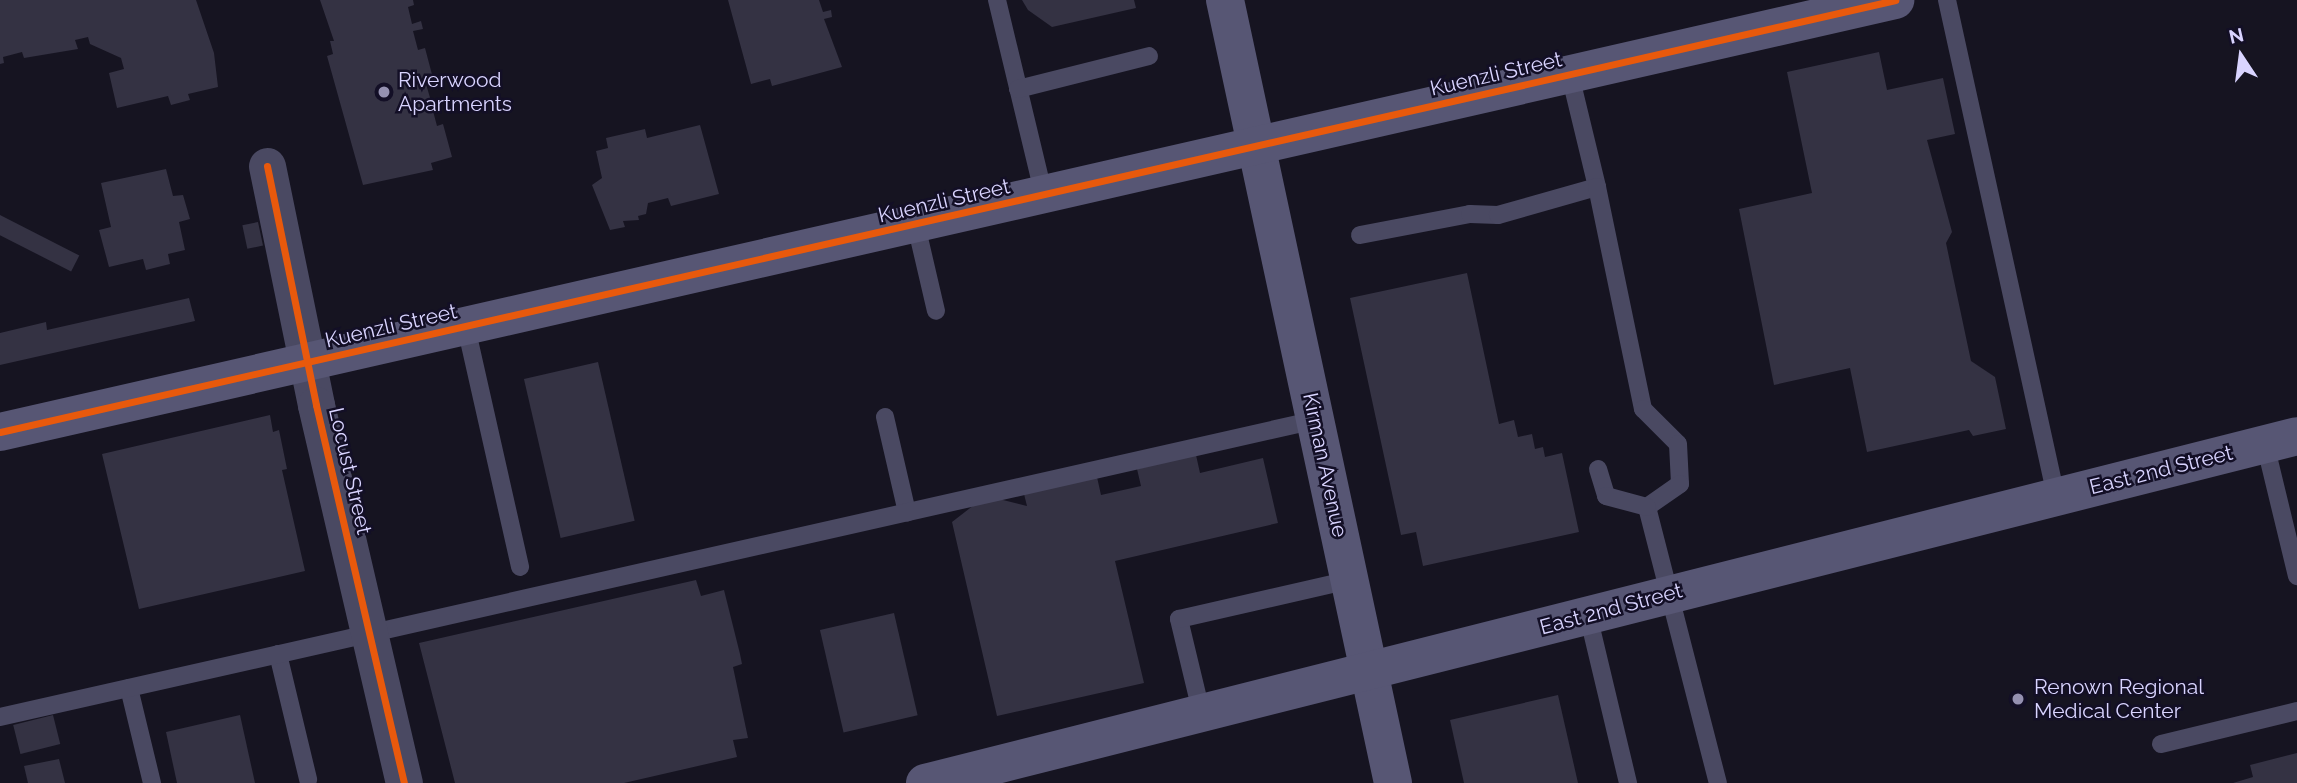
<!DOCTYPE html>
<html>
<head>
<meta charset="utf-8">
<style>
	body { margin:0 }
	#map { position:relative; width:2297px; height:783px; overflow:hidden; background:#161421; font-family:Raleway,sans-serif }
	div>[style] { position:absolute }
	.building>* { inset:0; background:#343243; transform-origin:0 0 }
	.lane>* { height:18px; margin:-9px; padding:0 9px; transform-origin:9px; border-radius:9px; background:#4a4962 }
	.street>* { height:37px; margin:-18.5px; padding:0 18.5px; transform-origin:18.5px; border-radius:18.5px; background:#4a4962 }
	.secondary>* { height:38px; margin:-19px; padding:0 19px; transform-origin:19px; border-radius:19px; background:#575674 }
	.cycleway>* { height:7px; margin:-3.5px; padding:0 3.5px; transform-origin:3.5px; border-radius:3.5px; background:#e8590c }
	.dots>* { width:19px; height:19px; translate:-50% -50%; box-sizing:border-box; border:4px solid #130f26; border-radius:50% }
	span { translate:-50% -50%; white-space:nowrap; text-align:center; line-height:1.15; -webkit-text-stroke:5px #130f26; paint-order:stroke }
	.street-label { font-size:21px; color:#d9d4ff }
	.poi-label { font-size:21px; color:#d9d4ff }
	.left { translate:0 -50%; text-align:left }
	.north { position:absolute; left:2206px; top:21px; width:70px; height:70px; -webkit-text-stroke:5px #130f26; paint-order:stroke; rotate:347deg; font-size:19px; font-weight:700; line-height:28px; text-align:center; color:#d9d4ff }
	.north::after { content:''; display:block; margin:auto; width:24px; height:32px; background:#d9d4ff; clip-path:polygon(50% 0,100% 100%,50% 72%,0 100%) }
</style>
</head>
<body>
<div id="map">
	<div class="building">
		<div style="clip-path:polygon(0 0,196px 0,214px 53px,218px 87px,188px 94px,190px 100px,171px 105px,168px 96px,117px 108px,109px 73px,124px 69px,121px 58px,90px 44px,88px 37px,75px 40px,78px 49px,24px 58px,22px 52px,3px 57px,4px 63px,0 64px)"></div>
		<div style="clip-path:polygon(320px 0,413px 0,414px 5px,408px 7px,412px 24px,421px 21px,423px 29px,413px 31px,418px 50px,425px 48px,434px 82px,426px 84px,431px 101px,440px 100px,442px 108px,433px 111px,437px 126px,443px 124px,452px 157px,431px 163px,433px 170px,363px 185px,327px 56px,333px 54px,330px 41px,334px 41px)"></div>
		<div style="clip-path:polygon(728px 0,819px 0,823px 12px,831px 10px,832px 17px,824px 19px,842px 67px,772px 86px,770px 79px,751px 84px)"></div>
		<div style="clip-path:polygon(1022px 0,1134px 0,1136px 8px,1052px 27px,1028px 10px)"></div>
		<div style="clip-path:polygon(1879px 52px,1887px 90px,1943px 78px,1955px 134px,1927px 140px,1952px 232px,1946px 243px,1971px 361px,1995px 377px,2006px 429px,1973px 436px,1969px 430px,1867px 452px,1850px 368px,1774px 385px,1739px 209px,1812px 193px,1787px 72px)"></div>
		<div style="clip-path:polygon(700px 125px,719px 194px,671px 206px,668px 198px,648px 203px,646px 214px,638px 216px,639px 220px,623px 221px,625px 227px,610px 230px,592px 185px,602px 178px,596px 151px,608px 148px,606px 138px,645px 129px,647px 138px)"></div>
		<div style="clip-path:polygon(166px 169px,173px 196px,183px 195px,190px 219px,179px 222px,185px 250px,168px 254px,170px 264px,146px 270px,143px 259px,109px 267px,99px 230px,111px 227px,101px 183px)"></div>
		<div style="left:0;top:215px;width:89px;height:18px;rotate:27deg"></div>
		<div style="left:258px;top:222px;width:24px;height:16px;rotate:78deg"></div>
		<div style="clip-path:polygon(1467px 273px,1499px 424px,1514px 420px,1518px 437px,1532px 434px,1535px 449px,1543px 447px,1545px 457px,1562px 453px,1579px 532px,1423px 566px,1416px 532px,1401px 535px,1350px 298px)"></div>
		<div style="clip-path:polygon(189px 298px,195px 321px,0 365px,0 333px,46px 322px,47px 330px)"></div>
		<div style="left:598px;top:362px;width:163px;height:76px;rotate:77deg"></div>
		<div style="clip-path:polygon(270px 415px,273px 432px,279px 430px,287px 469px,282px 470px,305px 571px,139px 609px,102px 454px)"></div>
		<div style="clip-path:polygon(1196px 455px,1200px 473px,1263px 458px,1278px 523px,1115px 561px,1144px 683px,997px 716px,952px 522px,974px 505px,999px 499px,1027px 506px,1024px 494px,1097px 477px,1101px 495px,1141px 486px,1137px 469px)"></div>
		<div style="clip-path:polygon(696px 580px,701px 596px,724px 590px,740px 654px,742px 664px,733px 667px,748px 738px,733px 740px,737px 757px,624px 783px,455px 783px,419px 643px)"></div>
		<div style="left:894px;top:613px;width:105px;height:76px;rotate:77deg"></div>
		<div style="clip-path:polygon(1558px 695px,1578px 783px,1464px 783px,1450px 720px)"></div>
		<div style="left:53px;top:715px;width:30px;height:41px;rotate:76deg"></div>
		<div style="clip-path:polygon(240px 715px,255px 783px,177px 783px,166px 732px)"></div>
		<div style="clip-path:polygon(2297px 753px,2297px 783px,2233px 783px,2253px 777px,2250px 765px)"></div>
		<div style="clip-path:polygon(59px 759px,65px 783px,28px 783px,24px 766px)"></div>
	</div>
	<div class="lane">
		<div style="left:997px;top:0;width:202px;rotate:76.5deg"></div>
		<div style="left:1947px;top:0;width:508px;rotate:77.61deg"></div>
		<div style="left:1570px;top:75px;width:115px;rotate:76.4deg"></div>
		<div style="left:1018px;top:89px;width:135px;rotate:-14.1deg"></div>
		<div style="left:916px;top:225px;width:88px;rotate:76.9deg"></div>
		<div style="left:1360px;top:235px;width:112px;rotate:-10.8deg"></div>
		<div style="left:1470px;top:214px;width:28px;rotate:2deg"></div>
		<div style="left:1498px;top:215px;width:103px;rotate:-15.8deg"></div>
		<div style="left:1597px;top:187px;width:227px;rotate:78.3deg"></div>
		<div style="left:1643px;top:409px;width:49px;rotate:45deg"></div>
		<div style="left:1678px;top:444px;width:40px;rotate:87.1deg"></div>
		<div style="left:1680px;top:484px;width:40px;rotate:145.1deg"></div>
		<div style="left:1647px;top:507px;width:285px;rotate:75.6deg"></div>
		<div style="left:466px;top:327px;width:246px;rotate:77.3deg"></div>
		<div style="left:885px;top:417px;width:98px;rotate:77deg"></div>
		<div style="left:2265px;top:444px;width:136px;rotate:76.4deg"></div>
		<div style="left:1598px;top:469px;width:28px;rotate:73deg"></div>
		<div style="left:1606px;top:496px;width:42px;rotate:15deg"></div>
		<div style="left:1588px;top:615px;width:173px;rotate:76.6deg"></div>
		<div style="left:278px;top:654px;width:129px;rotate:76.5deg"></div>
		<div style="left:129px;top:688px;width:98px;rotate:76.4deg"></div>
		<div style="left:1202px;top:715px;width:99px;rotate:-103.5deg"></div>
		<div style="left:1179px;top:619px;width:174px;rotate:-12.9deg"></div>
		<div style="left:0;top:717px;width:1349px;rotate:-12.72deg"></div>
		<div style="left:2161px;top:744px;width:140px;rotate:-13.6deg"></div>
	</div>
	<div class="street">
		<div style="left:267px;top:166px;width:244px;rotate:78.4deg"></div>
		<div style="left:316px;top:405px;width:388px;rotate:76.9deg"></div>
	</div>
	<div class="secondary">
		<div style="left:1225px;top:0;width:801px;rotate:77.89deg"></div>
		<div style="left:0;top:432px;width:1944px;rotate:-12.84deg"></div>
		<div style="left:925px;top:783px;width:1415px;rotate:-14.19deg"></div>
	</div>
	<div class="cycleway">
		<div style="left:267px;top:166px;width:244px;rotate:78.4deg"></div>
		<div style="left:316px;top:405px;width:388px;rotate:76.9deg"></div>
		<div style="left:0;top:432px;width:1944px;rotate:-12.84deg"></div>
	</div>
	<div class="dots">
		<div style="left:384px;top:92px;background:#9591b1"></div>
		<div style="left:2018px;top:699px;background:#9591b1"></div>
	</div>
	<div class="street-label">
		<span style="left:1496px;top:74px;rotate:-13deg">Kuenzli Street</span>
		<span style="left:944px;top:201px;rotate:-13deg">Kuenzli Street</span>
		<span style="left:391px;top:326px;rotate:-13deg">Kuenzli Street</span>
		<span style="left:1325px;top:465px;rotate:78deg">Kirman Avenue</span>
		<span style="left:2161px;top:470px;rotate:-14deg">East 2nd Street</span>
		<span style="left:350px;top:471px;rotate:77deg">Locust Street</span>
		<span style="left:1611px;top:609px;rotate:-15deg">East 2nd Street</span>
	</div>
	<div class="poi-label">
		<span class="left" style="left:398px;top:92px">Riverwood<br>Apartments</span>
		<span class="left" style="left:2034px;top:699px">Renown Regional<br>Medical Center</span>
	</div>
	<div class="north">N</div>
</div>
</body>
</html>
